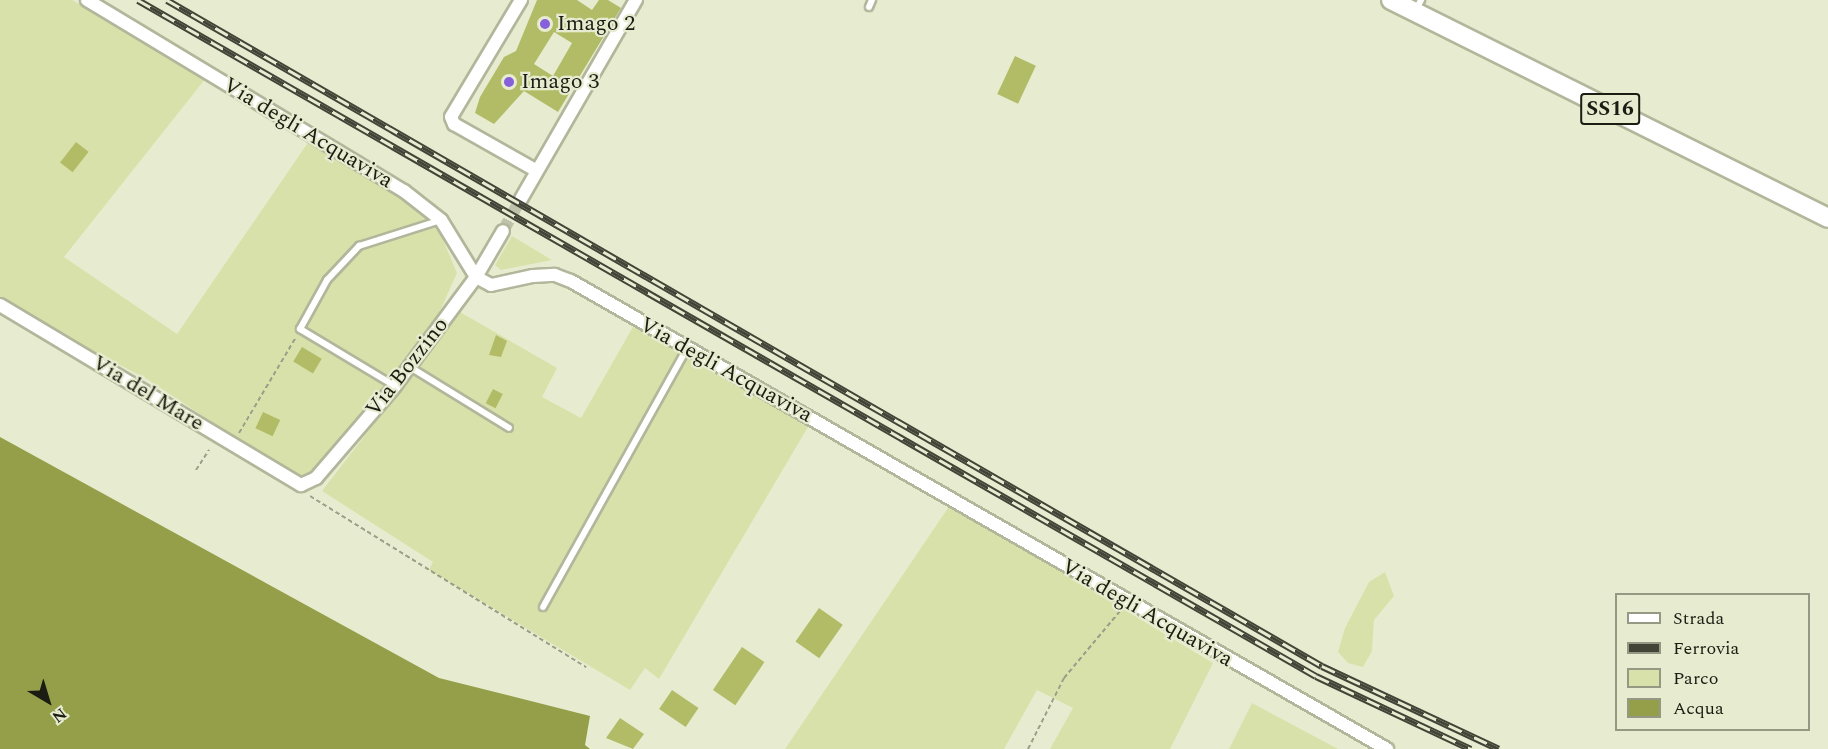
<!DOCTYPE html>
<html>
<head>
<meta charset="utf-8">
<style>
	body { margin:0 }
	#map { position:relative; width:1828px; height:749px; overflow:hidden; background:#e7ecd0; font-family:Spectral,serif }
	div>[style] { position:absolute }
	.green>* { inset:0; background:#d9e1aa }
	.water>* { inset:0; background:#959f49 }
	.building>* { inset:0; background:#b2bc66; transform-origin:0 0 }
	.minor-tunnel>* { height:12px; margin-top:-6px; transform-origin:0; background:repeating-linear-gradient(90deg,#bec2aa 0 12px,transparent 0 18px) }
	.path>* { height:2px; margin-top:-1px; transform-origin:0; background:repeating-linear-gradient(90deg,#9b9f89 0 4.5px,transparent 0 7.5px) }
	.roads { filter:drop-shadow(2px 0 #b2b69b) drop-shadow(-2px 0 #b2b69b) drop-shadow(0 2px #b2b69b) drop-shadow(0 -2px #b2b69b) }
	.service>* { height:6px; margin:-3px; padding:0 3px; transform-origin:3px; border-radius:3px; background:#fff }
	.minor>* { height:12px; margin:-6px; padding:0 6px; transform-origin:6px; border-radius:6px; background:#fff }
	.primary>* { height:18px; margin:-9px; padding:0 9px; transform-origin:9px; border-radius:9px; background:#fff }
	.rail>* { height:7px; margin-top:-3.5px; transform-origin:0; background:repeating-linear-gradient(90deg,#e7ecd0 0 14px,#424437 0 28px); box-sizing:border-box; border-block:2px solid #424437 }
	.dots>* { width:16px; height:16px; translate:-50% -50%; box-sizing:border-box; border:3px solid #e7ecd0; border-radius:50% }
	span { translate:-50% -50%; white-space:nowrap; text-align:center; line-height:1.15; -webkit-text-stroke:4.5px #e7ecd0; paint-order:stroke }
	.shield-label span { padding:2px 4px; background:#e7ecd0; border:2px solid; border-radius:4px; -webkit-text-stroke-width:0 }
	.shield-label { font-size:21px; color:#1b1c12; font-weight:700 }
	.poi-label { font-size:22px; color:#1b1c12 }
	.left { translate:0 -50%; text-align:left }
	.street-label { font-size:22px; color:#1b1c12 }
	.legend { position:absolute; left:1615px; top:593px; width:195px; height:138px; box-sizing:border-box; background:#e7ecd0; border:2px solid #959984; margin:0; padding:8px 10px; list-style:none; font-size:18px; color:#1b1c12 }
	.legend li { display:flex; align-items:center; gap:12px; height:30px }
	.legend b { width:30px; border:2px solid #959984 }
	.north { position:absolute; left:18px; top:671px; width:60px; height:60px; -webkit-text-stroke:4px #e7ecd0; paint-order:stroke; rotate:142deg; font-size:16px; font-weight:700; line-height:24px; text-align:center; color:#1b1c12 }
	.north::after { content:''; display:block; margin:auto; width:21px; height:27px; background:#1b1c12; clip-path:polygon(50% 0,100% 100%,50% 72%,0 100%) }
</style>
</head>
<body>
<div id="map">
	<div class="green">
		<div style="clip-path:polygon(0 0,72px 0,206px 78px,64px 257px,177px 334px,309px 141px,427px 216px,425px 227px,438px 228px,457px 273px,431px 331px,382px 397px,311px 473px,298px 479px,147px 379px,0 303px)"></div>
		<div style="clip-path:polygon(512px 236px,552px 260px,501px 270px,495px 265px)"></div>
		<div style="clip-path:polygon(460px 312px,557px 368px,542px 397px,581px 418px,634px 325px,808px 427px,659px 679px,645px 668px,630px 690px,429px 570px,433px 562px,322px 491px)"></div>
		<div style="clip-path:polygon(950px 505px,1213px 663px,1170px 749px,1050px 749px,1073px 708px,1037px 690px,1004px 749px,785px 749px)"></div>
		<div style="clip-path:polygon(1385px 572px,1394px 596px,1374px 620px,1372px 651px,1363px 667px,1348px 663px,1338px 652px,1345px 628px,1369px 582px)"></div>
		<div style="clip-path:polygon(1252px 703px,1338px 749px,1229px 749px)"></div>
	</div>
	<div class="water">
		<div style="clip-path:polygon(0 437px,439px 678px,590px 716px,585px 745px,590px 749px,0 749px)"></div>
	</div>
	<div class="building">
		<div style="clip-path:polygon(evenodd,537px 0,577px 0,592px 10px,599px 0,608px 0,621px 8px,558px 112px,524px 91px,494px 124px,475px 113px,480px 97px,504px 57px,516px 51px,537px 0,554px 32px,572px 43px,553px 76px,534px 64px,554px 32px)"></div>
		<div style="left:1015px;top:56px;width:23px;height:42px;rotate:25deg"></div>
		<div style="left:76px;top:142px;width:16px;height:26px;rotate:38deg"></div>
		<div style="clip-path:polygon(496px 335px,507px 341px,501px 357px,489px 355px)"></div>
		<div style="left:302px;top:347px;width:23px;height:17px;rotate:31deg"></div>
		<div style="left:493px;top:389px;width:11px;height:16px;rotate:27deg"></div>
		<div style="left:263px;top:412px;width:19px;height:18px;rotate:25deg"></div>
		<div style="left:819px;top:608px;width:29px;height:41px;rotate:35deg"></div>
		<div style="left:742px;top:647px;width:27px;height:52px;rotate:34deg"></div>
		<div style="left:672px;top:690px;width:32px;height:23px;rotate:34deg"></div>
		<div style="clip-path:polygon(620px 718px,644px 734px,633px 749px,606px 738px)"></div>
	</div>
	<div class="minor-tunnel">
		<div style="left:503px;top:231px;width:37px;rotate:-61deg"></div>
	</div>
	<div class="path">
		<div style="left:239px;top:433px;width:112px;rotate:-59.3deg"></div>
		<div style="left:196px;top:470px;width:24px;rotate:-57deg"></div>
		<div style="left:310px;top:496px;width:325px;rotate:31.8deg"></div>
		<div style="left:1028px;top:749px;width:80px;rotate:-63.1deg"></div>
		<div style="left:1064px;top:678px;width:87px;rotate:-50.1deg"></div>
	</div>
	<div class="roads">
		<div class="service">
			<div style="left:869px;top:7px;width:8px;rotate:-67deg"></div>
			<div style="left:1415px;top:11px;width:13px;rotate:-61deg"></div>
			<div style="left:410px;top:367px;width:116px;rotate:31.6deg"></div>
			<div style="left:395px;top:386px;width:111px;rotate:-149deg"></div>
			<div style="left:300px;top:329px;width:56px;rotate:-61.1deg"></div>
			<div style="left:327px;top:280px;width:47px;rotate:-46.7deg"></div>
			<div style="left:359px;top:246px;width:86px;rotate:-17.6deg"></div>
			<div style="left:543px;top:607px;width:294px;rotate:-60.9deg"></div>
		</div>
		<div class="minor">
			<div style="left:87px;top:0;width:370px;rotate:31.1deg"></div>
			<div style="left:404px;top:191px;width:47px;rotate:38.1deg"></div>
			<div style="left:441px;top:220px;width:67px;rotate:58.4deg"></div>
			<div style="left:476px;top:277px;width:17px;rotate:28deg"></div>
			<div style="left:491px;top:285px;width:43px;rotate:-12.1deg"></div>
			<div style="left:533px;top:276px;width:22px;rotate:-3deg"></div>
			<div style="left:555px;top:275px;width:17px;rotate:21deg"></div>
			<div style="left:571px;top:281px;width:941px;rotate:29.84deg"></div>
			<div style="left:521px;top:0;width:136px;rotate:120.9deg"></div>
			<div style="left:451px;top:117px;width:8px;rotate:67deg"></div>
			<div style="left:454px;top:124px;width:95px;rotate:29.5deg"></div>
			<div style="left:521px;top:199px;width:230px;rotate:-60deg"></div>
			<div style="left:0;top:305px;width:351px;rotate:30.9deg"></div>
			<div style="left:301px;top:485px;width:17px;rotate:-25deg"></div>
			<div style="left:316px;top:478px;width:121px;rotate:-49.3deg"></div>
			<div style="left:395px;top:386px;width:136px;rotate:-53.4deg"></div>
			<div style="left:476px;top:277px;width:53px;rotate:-59.6deg"></div>
		</div>
		<div class="primary">
			<div style="left:1391px;top:0;width:488px;rotate:26.5deg"></div>
		</div>
	</div>
	<div class="rail">
		<div style="left:138px;top:0;width:1358px;rotate:29.85deg"></div>
		<div style="left:1316px;top:676px;width:171px;rotate:25.2deg"></div>
		<div style="left:167px;top:0;width:1333px;rotate:29.97deg"></div>
		<div style="left:1322px;top:666px;width:195px;rotate:25.1deg"></div>
	</div>
	<div class="dots">
		<div style="left:545px;top:24px;background:#865fda"></div>
		<div style="left:509px;top:82px;background:#865fda"></div>
	</div>
	<div class="shield-label">
		<span style="left:1610px;top:109px">SS16</span>
	</div>
	<div class="poi-label">
		<span class="left" style="left:557px;top:24px">Imago 2</span>
		<span class="left" style="left:521px;top:82px">Imago 3</span>
	</div>
	<div class="street-label">
		<span style="left:308px;top:133px;rotate:31deg">Via degli Acquaviva</span>
		<span style="left:407px;top:367px;rotate:-52deg">Via Bozzino</span>
		<span style="left:726px;top:370px;rotate:29deg">Via degli Acquaviva</span>
		<span style="left:148px;top:393px;rotate:31deg">Via del Mare</span>
		<span style="left:1147px;top:613px;rotate:30deg">Via degli Acquaviva</span>
	</div>
	<ul class="legend">
	<li><b style="height:8px;background:#fff"></b>Strada</li>
	<li><b style="height:8px;background:#424437"></b>Ferrovia</li>
	<li><b style="height:16px;background:#d9e1aa"></b>Parco</li>
	<li><b style="height:16px;background:#959f49"></b>Acqua</li>
	</ul>
	<div class="north">N</div>
</div>
</body>
</html>
